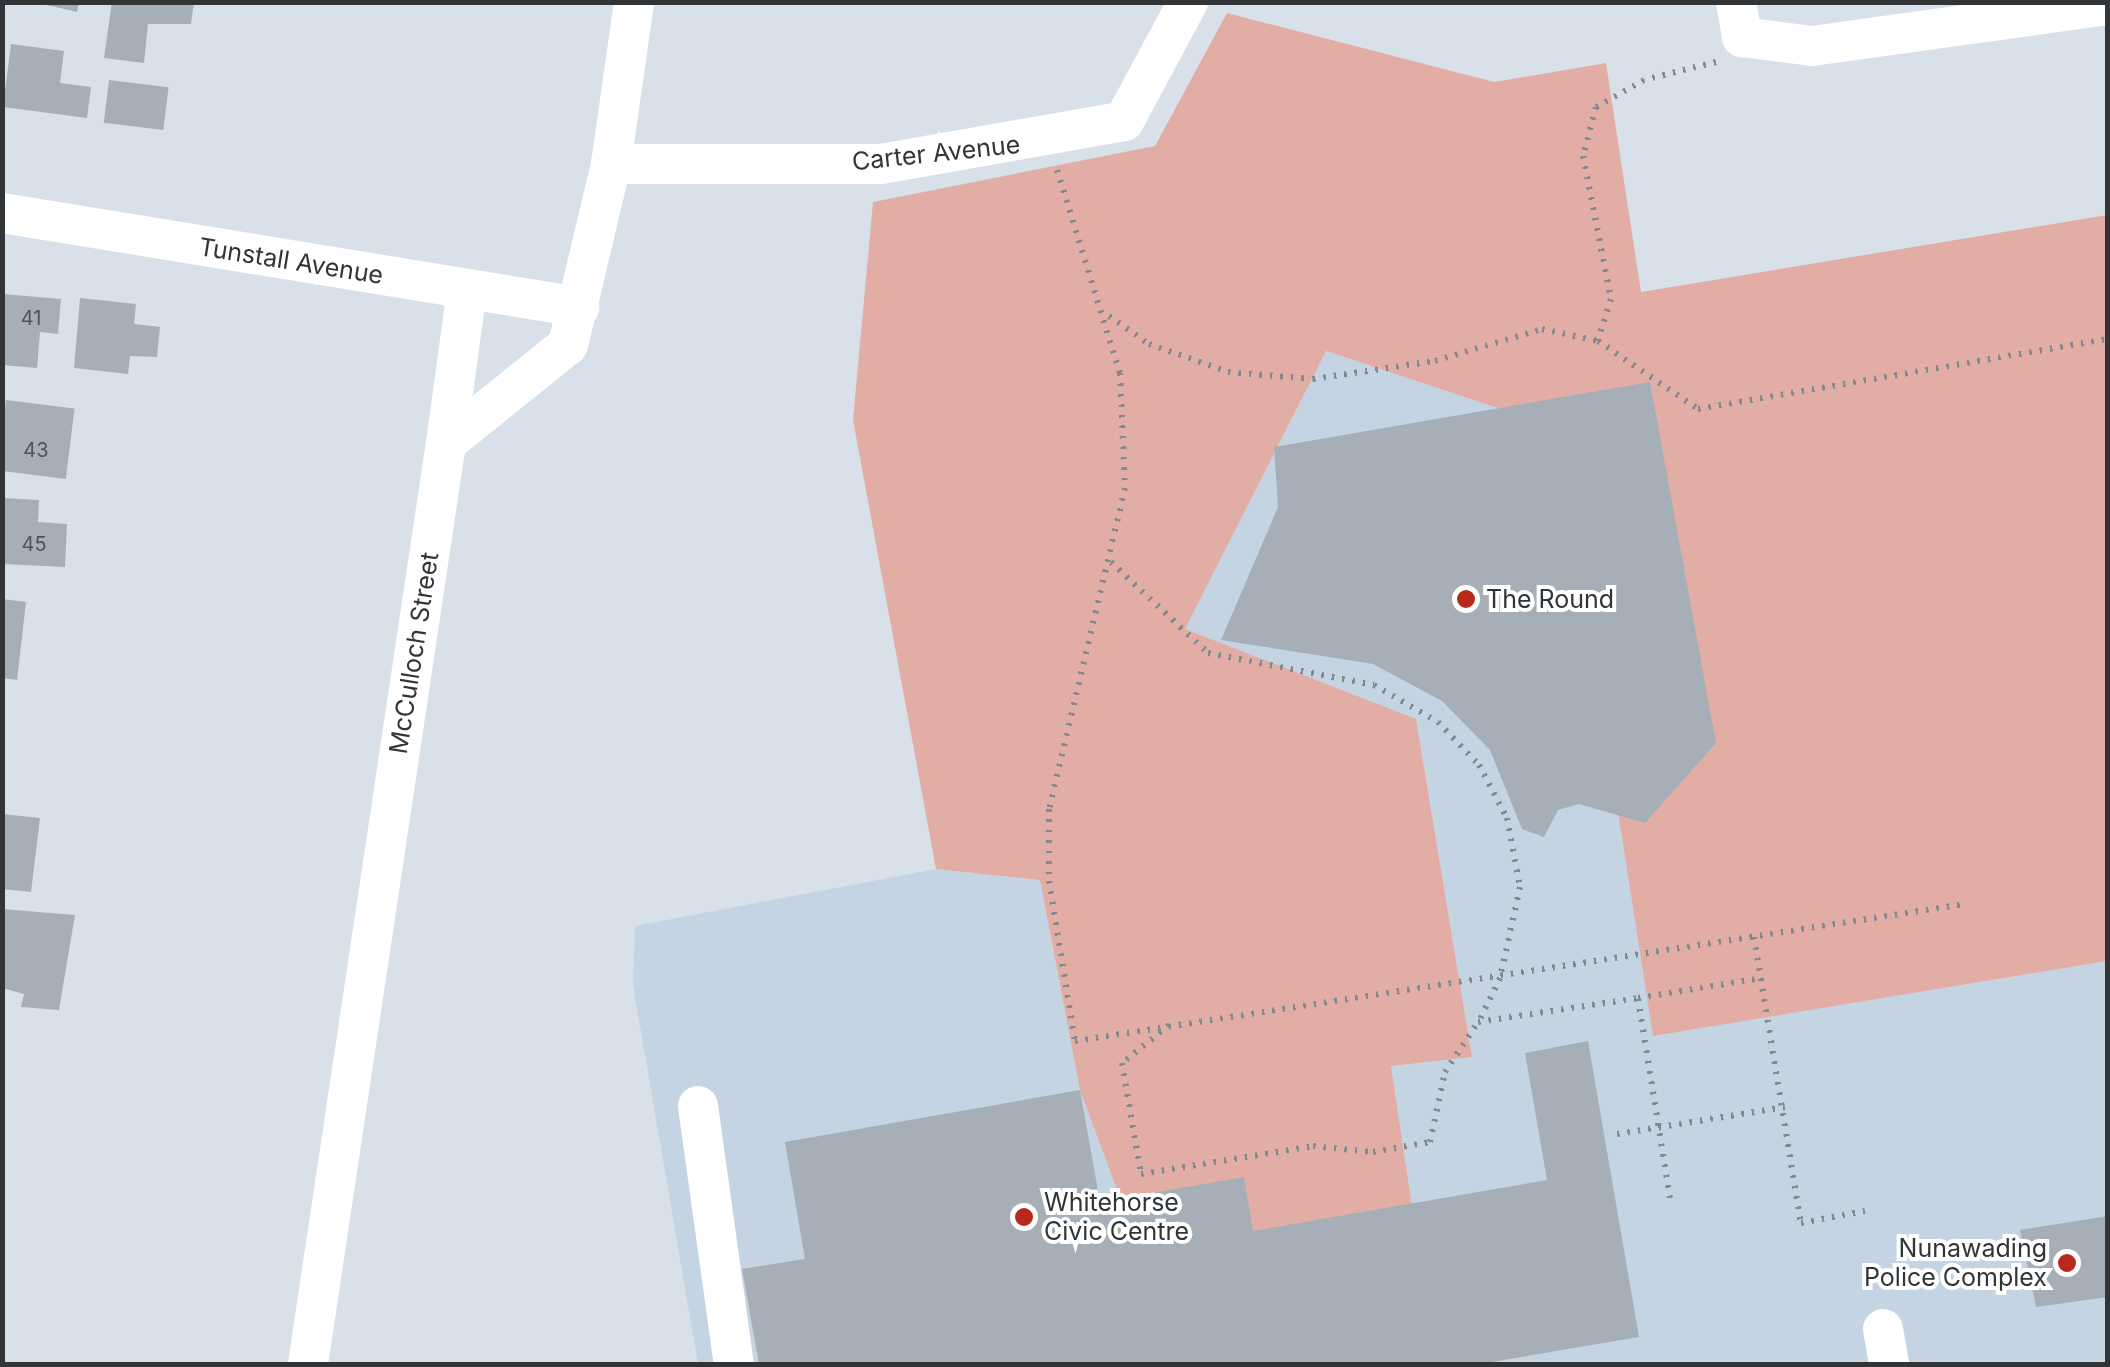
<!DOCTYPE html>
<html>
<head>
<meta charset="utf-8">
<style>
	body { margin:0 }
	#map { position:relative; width:2110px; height:1367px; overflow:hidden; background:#d8e1ea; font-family:Inter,sans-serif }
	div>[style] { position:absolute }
	.built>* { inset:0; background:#c5d4e2 }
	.green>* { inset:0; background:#e2ada4 }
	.building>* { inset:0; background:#a6afb7; transform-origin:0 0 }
	.path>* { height:6px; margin-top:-3px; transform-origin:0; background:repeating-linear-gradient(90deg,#82898f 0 2.5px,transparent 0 10.5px) }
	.minor>* { height:40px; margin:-20px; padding:0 20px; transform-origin:20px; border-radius:20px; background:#fff }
	.dots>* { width:28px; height:28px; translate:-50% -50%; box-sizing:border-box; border:5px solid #fff; border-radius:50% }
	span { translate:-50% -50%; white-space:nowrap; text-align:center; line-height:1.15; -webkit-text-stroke:8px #fff; paint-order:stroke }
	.number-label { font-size:20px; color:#4e5458 }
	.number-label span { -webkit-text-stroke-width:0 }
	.street-label { font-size:25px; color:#313538 }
	.poi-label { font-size:25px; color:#313538 }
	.left { translate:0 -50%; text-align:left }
	.right { translate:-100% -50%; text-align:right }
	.frame { position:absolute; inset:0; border:5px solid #313538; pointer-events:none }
</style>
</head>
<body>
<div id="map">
	<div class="built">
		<div style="clip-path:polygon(1326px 351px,1558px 428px,1653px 1035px,2107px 961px,2107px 1364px,698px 1364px,633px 985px,635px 926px,936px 869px,1040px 880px,1080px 1090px,1472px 1057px,1416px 720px,1184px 629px)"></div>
	</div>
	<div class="green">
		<div style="clip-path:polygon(1227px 13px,1494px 82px,1606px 63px,1641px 292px,2107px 215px,2107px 961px,1653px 1036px,1558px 428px,1326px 351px,1185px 629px,1416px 719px,1472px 1057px,1391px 1066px,1412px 1207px,1141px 1254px,1080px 1090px,1040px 880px,936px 869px,853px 420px,873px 202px,1155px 146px)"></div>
	</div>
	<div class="building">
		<div style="clip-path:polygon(34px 2px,79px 2px,77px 12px)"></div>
		<div style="clip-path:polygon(112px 2px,194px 2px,191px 24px,148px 24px,144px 63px,104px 58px)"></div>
		<div style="clip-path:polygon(11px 44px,64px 51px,60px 83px,91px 87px,87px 118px,3px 107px)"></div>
		<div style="left:109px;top:80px;width:60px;height:43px;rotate:7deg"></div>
		<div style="clip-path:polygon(3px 294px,61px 299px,58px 334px,40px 332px,37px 368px,2px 365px)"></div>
		<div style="clip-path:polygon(80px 298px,136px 304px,134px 324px,160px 327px,157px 357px,130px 356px,128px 374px,74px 368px)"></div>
		<div style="clip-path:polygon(1650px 382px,1716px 743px,1645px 823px,1579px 804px,1558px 810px,1544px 837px,1522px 829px,1490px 750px,1442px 701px,1373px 664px,1221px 640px,1278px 507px,1274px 447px)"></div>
		<div style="left:6px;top:400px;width:69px;height:71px;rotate:7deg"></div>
		<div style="clip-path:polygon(2px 498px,39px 500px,38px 522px,67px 524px,65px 567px,2px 564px)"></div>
		<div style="clip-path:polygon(2px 599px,26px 602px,17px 680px,2px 678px)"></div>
		<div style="clip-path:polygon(2px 814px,40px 818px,31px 892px,2px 889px)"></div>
		<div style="clip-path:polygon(2px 909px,75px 915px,59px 1010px,21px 1007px,24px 994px,2px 988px)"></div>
		<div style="clip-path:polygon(1588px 1041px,1639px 1337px,1480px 1364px,759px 1364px,742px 1269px,805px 1259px,785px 1142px,1080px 1090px,1100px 1202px,1244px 1177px,1253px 1231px,1547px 1180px,1525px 1053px)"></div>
		<div style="clip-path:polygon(2108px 1216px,2108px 1297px,2036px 1307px,2020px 1230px)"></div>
	</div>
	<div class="path">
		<div style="left:1716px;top:62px;width:74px;rotate:166deg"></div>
		<div style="left:1644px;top:80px;width:55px;rotate:150.6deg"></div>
		<div style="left:1596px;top:107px;width:51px;rotate:104.9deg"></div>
		<div style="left:1583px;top:156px;width:146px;rotate:78.9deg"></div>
		<div style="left:1611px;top:299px;width:44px;rotate:107.2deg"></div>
		<div style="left:1598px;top:341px;width:121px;rotate:34.2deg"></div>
		<div style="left:1698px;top:409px;width:416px;rotate:-9.7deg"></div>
		<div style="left:1057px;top:170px;width:213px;rotate:72.8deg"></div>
		<div style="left:1120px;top:373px;width:115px;rotate:87.5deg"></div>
		<div style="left:1125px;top:488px;width:330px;rotate:103.3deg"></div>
		<div style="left:1049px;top:809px;width:72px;rotate:90deg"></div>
		<div style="left:1049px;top:881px;width:162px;rotate:80.8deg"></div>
		<div style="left:1075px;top:1041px;width:900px;rotate:-8.75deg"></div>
		<div style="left:1109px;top:316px;width:49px;rotate:35deg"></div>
		<div style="left:1149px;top:344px;width:84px;rotate:19.5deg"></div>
		<div style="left:1228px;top:372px;width:85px;rotate:4.7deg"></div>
		<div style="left:1313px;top:379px;width:123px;rotate:-8.4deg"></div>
		<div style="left:1435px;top:361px;width:112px;rotate:-16.7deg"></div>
		<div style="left:1542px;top:329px;width:57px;rotate:12.1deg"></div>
		<div style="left:1111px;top:562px;width:133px;rotate:43.2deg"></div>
		<div style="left:1208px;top:653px;width:169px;rotate:10.9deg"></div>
		<div style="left:1374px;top:685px;width:74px;rotate:30deg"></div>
		<div style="left:1438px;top:722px;width:59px;rotate:46.4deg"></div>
		<div style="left:1479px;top:765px;width:60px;rotate:62.2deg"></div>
		<div style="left:1507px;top:818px;width:70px;rotate:79.3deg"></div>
		<div style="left:1520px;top:887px;width:93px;rotate:102.4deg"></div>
		<div style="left:1500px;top:978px;width:48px;rotate:116deg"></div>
		<div style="left:1754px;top:937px;width:290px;rotate:80.7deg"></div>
		<div style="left:1801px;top:1223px;width:65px;rotate:-10.6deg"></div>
		<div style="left:1169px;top:1025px;width:60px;rotate:141deg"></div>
		<div style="left:1122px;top:1063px;width:113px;rotate:80.3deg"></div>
		<div style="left:1141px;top:1174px;width:174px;rotate:-9.2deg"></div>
		<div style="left:1313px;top:1146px;width:60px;rotate:5.7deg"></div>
		<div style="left:1373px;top:1152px;width:58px;rotate:-10deg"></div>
		<div style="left:1430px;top:1142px;width:72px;rotate:-77.9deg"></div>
		<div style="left:1445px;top:1072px;width:60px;rotate:-56.6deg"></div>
		<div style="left:1478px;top:1022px;width:162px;rotate:-8.5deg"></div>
		<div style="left:1617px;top:1134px;width:170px;rotate:-9.1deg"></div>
		<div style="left:1670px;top:1198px;width:203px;rotate:-99.1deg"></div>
		<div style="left:1638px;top:998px;width:126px;rotate:-9.2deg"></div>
	</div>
	<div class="minor">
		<div style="left:1736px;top:2px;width:36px;rotate:80deg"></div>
		<div style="left:1742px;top:37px;width:71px;rotate:7.3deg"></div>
		<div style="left:1812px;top:46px;width:299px;rotate:-7.9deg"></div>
		<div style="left:611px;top:164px;width:270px"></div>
		<div style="left:881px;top:164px;width:247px;rotate:-10deg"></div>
		<div style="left:1124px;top:121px;width:135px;rotate:-61.7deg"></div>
		<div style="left:2px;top:213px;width:585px;rotate:9.25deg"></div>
		<div style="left:446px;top:443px;width:154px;rotate:-82.2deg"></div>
		<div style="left:698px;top:1106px;width:260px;rotate:82.1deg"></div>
		<div style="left:1883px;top:1329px;width:36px;rotate:80deg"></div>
		<div style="left:308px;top:1364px;width:931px;rotate:-81.48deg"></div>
		<div style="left:446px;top:443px;width:156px;rotate:-38.8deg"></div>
		<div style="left:568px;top:345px;width:186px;rotate:-76.6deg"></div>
		<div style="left:611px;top:164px;width:164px;rotate:-81.9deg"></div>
	</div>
	<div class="dots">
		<div style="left:1466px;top:599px;background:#b7291b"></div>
		<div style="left:1024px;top:1217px;background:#b7291b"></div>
		<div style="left:2067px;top:1263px;background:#b7291b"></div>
	</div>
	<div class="number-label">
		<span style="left:31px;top:318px">41</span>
		<span style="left:36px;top:450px">43</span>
		<span style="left:34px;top:544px">45</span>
	</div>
	<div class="street-label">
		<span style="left:936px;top:153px;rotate:-6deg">Carter Avenue</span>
		<span style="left:291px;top:261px;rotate:9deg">Tunstall Avenue</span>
		<span style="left:414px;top:653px;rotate:-81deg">McCulloch Street</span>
	</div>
	<div class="poi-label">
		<span class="left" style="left:1486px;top:599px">The Round</span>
		<span class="left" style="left:1044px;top:1217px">Whitehorse<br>Civic Centre</span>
		<span class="right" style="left:2047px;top:1263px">Nunawading<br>Police Complex</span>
	</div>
	<div class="frame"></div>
</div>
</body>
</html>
